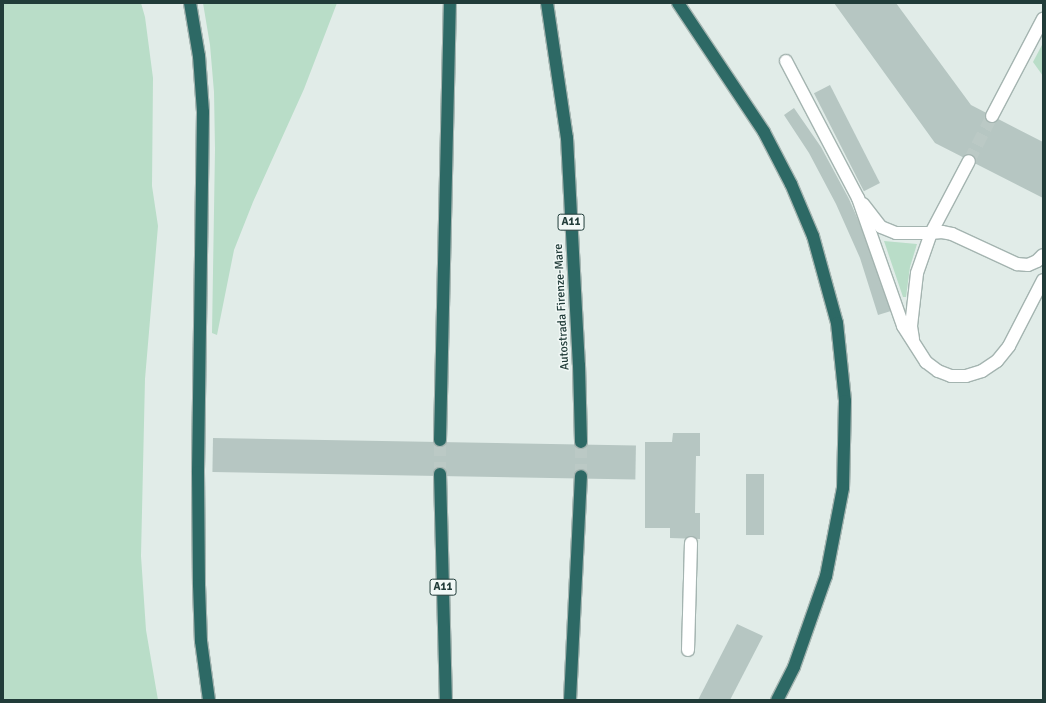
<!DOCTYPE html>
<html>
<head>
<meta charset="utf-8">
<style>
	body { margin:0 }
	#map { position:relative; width:1046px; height:703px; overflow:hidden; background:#e1ece8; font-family:Signika,sans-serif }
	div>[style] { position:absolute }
	.green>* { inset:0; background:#b9ddc8 }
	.building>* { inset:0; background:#b6c6c2; transform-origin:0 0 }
	.minor-tunnel>* { height:12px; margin-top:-6px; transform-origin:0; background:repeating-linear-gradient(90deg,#bbc9c5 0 12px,transparent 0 18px) }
	.highway-tunnel>* { height:12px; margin-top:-6px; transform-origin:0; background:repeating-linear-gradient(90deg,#bbc9c5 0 12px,transparent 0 18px) }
	.roads { filter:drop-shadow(1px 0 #a4b4b0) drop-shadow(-1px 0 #a4b4b0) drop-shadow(0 1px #a4b4b0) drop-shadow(0 -1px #a4b4b0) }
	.minor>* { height:12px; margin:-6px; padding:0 6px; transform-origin:6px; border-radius:6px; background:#fff }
	.highway>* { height:12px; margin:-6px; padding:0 6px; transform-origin:6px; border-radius:6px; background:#2d6965 }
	span { translate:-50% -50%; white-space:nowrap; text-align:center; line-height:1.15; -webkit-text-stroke:3px #f1f8f6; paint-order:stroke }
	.shield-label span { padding:1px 3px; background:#f1f8f6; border:1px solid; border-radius:3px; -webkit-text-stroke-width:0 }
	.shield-label { font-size:11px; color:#213c39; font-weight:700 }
	.street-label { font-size:12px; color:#213c39 }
	.frame { position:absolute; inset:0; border:4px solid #213c39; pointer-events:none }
</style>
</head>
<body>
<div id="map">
	<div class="green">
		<div style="clip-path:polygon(3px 3px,141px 3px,145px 17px,153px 78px,152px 186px,158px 226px,145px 379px,141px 556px,146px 630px,158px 700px,3px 700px)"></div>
		<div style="clip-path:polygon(203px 3px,337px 3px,304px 89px,253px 202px,234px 250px,217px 335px,212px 333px,215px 149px,214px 92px,210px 45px)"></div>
		<div style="clip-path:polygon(1043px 43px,1043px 76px,1033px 62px)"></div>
		<div style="clip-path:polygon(884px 241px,917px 244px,910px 267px,906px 297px,903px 297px)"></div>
	</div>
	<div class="building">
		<div style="clip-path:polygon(834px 3px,896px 3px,971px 105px,1043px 142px,1043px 198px,935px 143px)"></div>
		<div style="left:830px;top:85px;width:110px;height:18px;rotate:63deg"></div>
		<div style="clip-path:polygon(794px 108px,821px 147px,849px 199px,873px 254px,891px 311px,878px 315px,860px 258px,836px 204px,809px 153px,784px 115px)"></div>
		<div style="clip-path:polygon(673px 433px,700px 433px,700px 456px,696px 456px,695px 513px,700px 513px,700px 539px,670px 538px,670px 528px,645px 528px,645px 442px,672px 442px)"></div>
		<div style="left:213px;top:438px;width:423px;height:34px;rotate:1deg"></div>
		<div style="left:746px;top:474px;width:18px;height:61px"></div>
		<div style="clip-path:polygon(737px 624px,763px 636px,730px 700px,698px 700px)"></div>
	</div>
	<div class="minor-tunnel">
		<div style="left:969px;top:161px;width:51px;rotate:-62.9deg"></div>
	</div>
	<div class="highway-tunnel">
		<div style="left:440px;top:474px;width:34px;rotate:-90deg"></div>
		<div style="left:581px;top:476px;width:34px;rotate:-90deg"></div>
	</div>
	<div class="roads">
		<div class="minor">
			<div style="left:786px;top:61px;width:155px;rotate:62.3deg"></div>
			<div style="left:858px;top:198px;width:136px;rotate:70.6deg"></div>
			<div style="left:903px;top:326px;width:43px;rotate:57.4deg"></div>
			<div style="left:926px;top:362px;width:15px;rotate:37deg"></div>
			<div style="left:938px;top:371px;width:14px;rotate:21deg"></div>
			<div style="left:951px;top:376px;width:15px"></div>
			<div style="left:966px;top:376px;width:17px;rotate:-17deg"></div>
			<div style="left:982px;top:371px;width:18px;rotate:-34deg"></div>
			<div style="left:997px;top:361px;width:19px;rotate:-51deg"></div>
			<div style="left:1009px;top:346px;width:74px;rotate:-62.7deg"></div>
			<div style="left:992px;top:116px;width:110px;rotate:-62.3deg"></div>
			<div style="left:863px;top:204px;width:29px;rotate:52deg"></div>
			<div style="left:881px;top:227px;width:16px;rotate:22deg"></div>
			<div style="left:896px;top:233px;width:35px"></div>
			<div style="left:931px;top:233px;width:81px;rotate:-62.2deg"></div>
			<div style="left:913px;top:339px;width:13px;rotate:-99deg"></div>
			<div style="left:911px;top:326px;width:53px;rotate:-83.5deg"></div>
			<div style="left:917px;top:273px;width:42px;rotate:-70.7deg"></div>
			<div style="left:931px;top:233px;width:11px;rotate:-5deg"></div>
			<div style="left:942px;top:232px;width:10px;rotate:11deg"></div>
			<div style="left:952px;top:234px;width:72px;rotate:24.8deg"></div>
			<div style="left:1017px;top:264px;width:11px;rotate:5deg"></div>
			<div style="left:1028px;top:265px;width:10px;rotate:-24deg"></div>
			<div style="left:1037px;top:261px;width:8px;rotate:-45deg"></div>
			<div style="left:688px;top:650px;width:107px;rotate:-88.4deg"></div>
		</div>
		<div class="highway">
			<div style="left:190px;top:3px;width:54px;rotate:80.4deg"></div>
			<div style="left:199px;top:56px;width:56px;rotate:85.9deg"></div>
			<div style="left:203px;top:112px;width:360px;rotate:90.8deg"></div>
			<div style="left:198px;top:472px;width:113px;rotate:89.5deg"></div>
			<div style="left:199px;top:585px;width:56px;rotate:88deg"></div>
			<div style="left:201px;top:641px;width:60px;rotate:82.3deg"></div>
			<div style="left:547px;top:3px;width:136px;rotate:81.6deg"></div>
			<div style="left:567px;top:138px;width:227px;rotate:87deg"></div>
			<div style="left:579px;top:365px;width:77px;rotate:88.5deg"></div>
			<div style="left:678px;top:3px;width:155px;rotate:56.3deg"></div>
			<div style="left:764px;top:132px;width:59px;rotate:62.6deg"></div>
			<div style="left:791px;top:184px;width:56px;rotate:67.1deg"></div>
			<div style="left:813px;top:236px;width:90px;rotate:74.6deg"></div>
			<div style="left:837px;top:323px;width:78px;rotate:84.1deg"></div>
			<div style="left:845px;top:401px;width:87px;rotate:91.3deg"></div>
			<div style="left:843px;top:488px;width:90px;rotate:100.9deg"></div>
			<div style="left:826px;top:576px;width:96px;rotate:109.4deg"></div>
			<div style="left:794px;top:667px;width:37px;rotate:117deg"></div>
			<div style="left:440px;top:440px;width:437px;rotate:-88.7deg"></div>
			<div style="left:440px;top:474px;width:226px;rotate:88.5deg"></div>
			<div style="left:570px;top:700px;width:224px;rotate:-87.2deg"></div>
		</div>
	</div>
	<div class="shield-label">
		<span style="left:571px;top:222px">A11</span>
		<span style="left:443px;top:587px">A11</span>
	</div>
	<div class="street-label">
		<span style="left:562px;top:307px;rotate:-93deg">Autostrada Firenze-Mare</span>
	</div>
	<div class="frame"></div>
</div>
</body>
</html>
